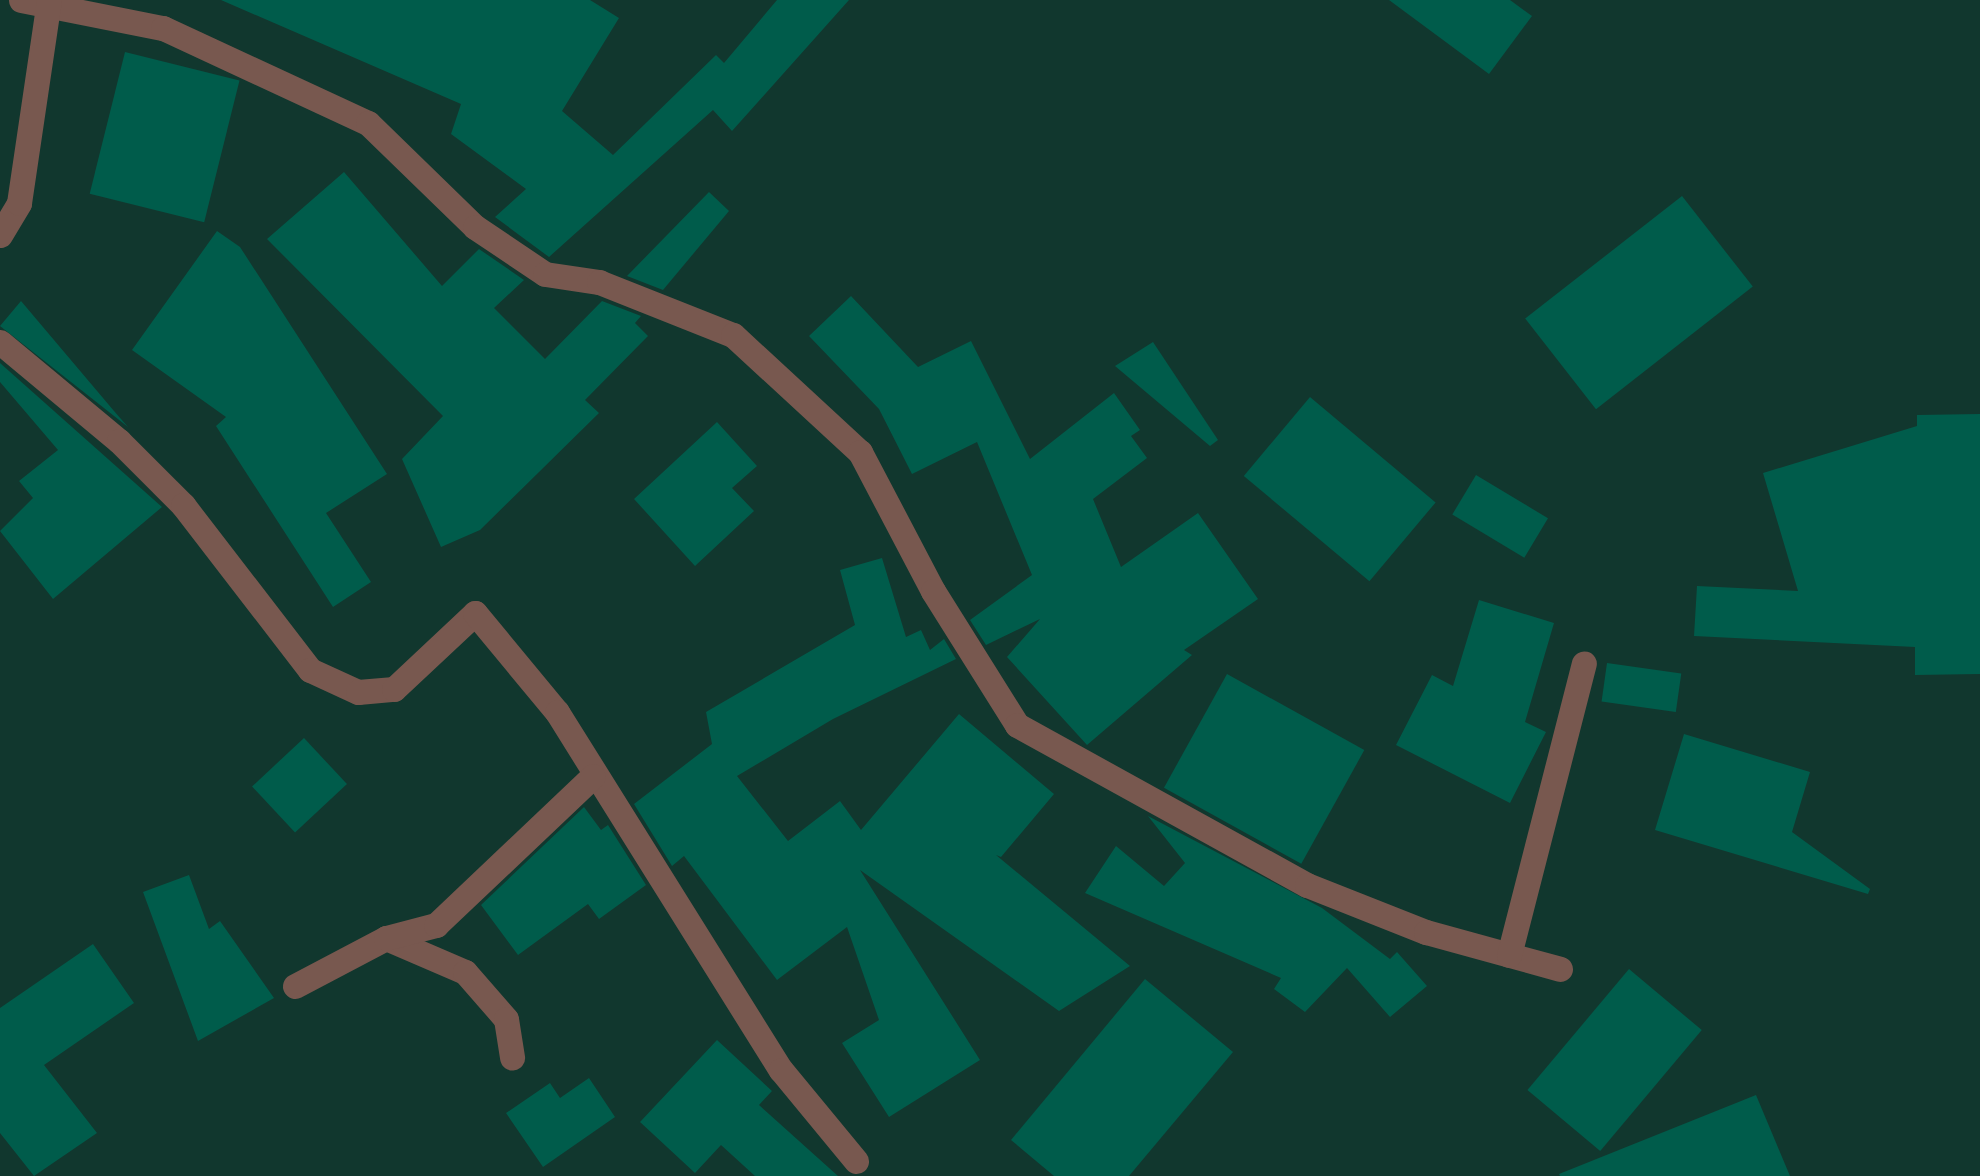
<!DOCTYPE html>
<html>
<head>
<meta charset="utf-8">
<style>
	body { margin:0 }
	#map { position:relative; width:1980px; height:1176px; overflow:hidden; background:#11372e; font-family:"Nunito Sans",sans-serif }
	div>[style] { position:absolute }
	.building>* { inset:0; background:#005c4b; transform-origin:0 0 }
	.minor>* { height:25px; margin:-12.5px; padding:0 12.5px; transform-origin:12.5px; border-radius:12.5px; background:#78584f }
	span { translate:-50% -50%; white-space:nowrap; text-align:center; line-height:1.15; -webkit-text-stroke:8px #11372e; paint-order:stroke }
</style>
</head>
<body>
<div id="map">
	<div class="building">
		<div style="clip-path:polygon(221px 0,590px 0,619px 18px,562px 111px,613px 155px,716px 55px,724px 63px,777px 0,849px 0,732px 131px,713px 110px,549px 257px,495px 217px,526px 189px,451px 134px,461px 104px)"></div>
		<div style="clip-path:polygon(1389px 0,1510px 0,1532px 16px,1489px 74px)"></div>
		<div style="left:125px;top:52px;width:118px;height:146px;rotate:14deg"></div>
		<div style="clip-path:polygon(344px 172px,442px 286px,479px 249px,524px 280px,494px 308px,545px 359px,602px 301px,641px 316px,635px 323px,648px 336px,585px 400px,599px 413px,480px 530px,441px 547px,402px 459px,443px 416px,267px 239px)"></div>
		<div style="clip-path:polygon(709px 192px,729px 211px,663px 290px,627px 276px)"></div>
		<div style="left:1682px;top:196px;width:115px;height:199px;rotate:52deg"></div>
		<div style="clip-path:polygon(217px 231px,240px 247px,387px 474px,326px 513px,371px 582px,333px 607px,216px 426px,226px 417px,132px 350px)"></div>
		<div style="clip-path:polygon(851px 296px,918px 367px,971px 341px,1030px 459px,1114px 393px,1140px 430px,1131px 436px,1147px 458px,1093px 499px,1121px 567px,1198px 513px,1258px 599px,1184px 650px,1192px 655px,1087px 745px,1007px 657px,1040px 619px,986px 645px,970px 620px,1032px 575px,977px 442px,912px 474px,879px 409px,809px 336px)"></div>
		<div style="clip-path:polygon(21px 301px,114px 411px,128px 427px,0 326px)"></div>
		<div style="clip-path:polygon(1153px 342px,1218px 440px,1210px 446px,1115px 366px)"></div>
		<div style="clip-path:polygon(0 363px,162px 507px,53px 599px,0 531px,33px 498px,19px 481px,58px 450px,0 382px)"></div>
		<div style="left:1310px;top:397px;width:164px;height:103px;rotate:40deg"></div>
		<div style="clip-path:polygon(1980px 414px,1980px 674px,1915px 675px,1915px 647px,1694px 636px,1697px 586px,1798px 591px,1763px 473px,1917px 426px,1917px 415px)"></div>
		<div style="clip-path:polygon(717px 422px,757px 466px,732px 488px,754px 511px,695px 566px,634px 499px)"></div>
		<div style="left:1476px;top:475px;width:84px;height:46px;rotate:31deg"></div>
		<div style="clip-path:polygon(882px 558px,906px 637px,921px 630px,930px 650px,944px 639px,956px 659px,833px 719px,737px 776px,788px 841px,840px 801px,861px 830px,959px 714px,1054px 794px,1001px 857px,996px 855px,1130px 966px,1059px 1011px,860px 870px,980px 1060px,889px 1117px,842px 1043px,879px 1020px,847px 927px,777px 980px,684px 856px,672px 866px,634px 804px,712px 744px,706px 712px,855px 625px,840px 570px)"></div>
		<div style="clip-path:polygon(1479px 600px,1554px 623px,1525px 722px,1546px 732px,1510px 803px,1396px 745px,1432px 675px,1453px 686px)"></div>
		<div style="left:1607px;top:663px;width:75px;height:39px;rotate:8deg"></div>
		<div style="left:1227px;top:674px;width:157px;height:130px;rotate:29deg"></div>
		<div style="clip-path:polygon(1684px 734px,1810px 772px,1792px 832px,1870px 889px,1868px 894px,1655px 830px)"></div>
		<div style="left:304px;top:738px;width:63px;height:71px;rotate:47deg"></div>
		<div style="clip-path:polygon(584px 807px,601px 830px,608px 825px,646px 885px,599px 919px,588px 904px,518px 955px,481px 905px)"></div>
		<div style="clip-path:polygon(1148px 816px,1322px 908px,1390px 959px,1397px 952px,1427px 986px,1390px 1017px,1347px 968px,1305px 1012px,1274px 989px,1281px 978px,1085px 893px,1116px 846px,1164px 886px,1185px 863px)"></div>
		<div style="clip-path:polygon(189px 875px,209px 929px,220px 921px,274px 998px,198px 1041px,143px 892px)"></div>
		<div style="clip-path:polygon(93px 944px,134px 1003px,44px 1065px,97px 1133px,34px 1176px,0 1133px,0 1008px)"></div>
		<div style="left:1629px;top:969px;width:95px;height:158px;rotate:40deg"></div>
		<div style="clip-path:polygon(1145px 979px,1233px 1052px,1129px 1176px,1054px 1176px,1011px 1140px)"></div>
		<div style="clip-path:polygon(717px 1040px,772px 1091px,759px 1105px,838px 1176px,755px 1176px,721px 1145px,695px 1173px,640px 1122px)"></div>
		<div style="clip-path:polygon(589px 1078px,615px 1117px,543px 1167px,506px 1113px,550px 1083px,560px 1098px)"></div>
		<div style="clip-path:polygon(1756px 1095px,1790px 1176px,1560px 1176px,1559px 1174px)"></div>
	</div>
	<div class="minor">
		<div style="left:21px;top:0;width:145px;rotate:11.2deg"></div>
		<div style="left:163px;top:28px;width:226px;rotate:24.9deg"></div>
		<div style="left:368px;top:123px;width:149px;rotate:44.2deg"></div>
		<div style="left:475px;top:227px;width:84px;rotate:33.9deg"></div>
		<div style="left:545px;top:274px;width:55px;rotate:8.4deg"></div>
		<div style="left:599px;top:282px;width:144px;rotate:21.6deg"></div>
		<div style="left:733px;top:335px;width:173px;rotate:42.7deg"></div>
		<div style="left:860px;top:452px;width:157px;rotate:62.3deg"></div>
		<div style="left:933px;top:591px;width:158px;rotate:57.9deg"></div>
		<div style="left:1017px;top:725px;width:331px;rotate:28.9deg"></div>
		<div style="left:1307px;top:885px;width:128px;rotate:21.6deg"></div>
		<div style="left:1426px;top:932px;width:139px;rotate:15.4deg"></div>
		<div style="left:0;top:235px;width:37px;rotate:-59deg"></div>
		<div style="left:19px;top:203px;width:205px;rotate:-81.6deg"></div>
		<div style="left:0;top:342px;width:155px;rotate:39.8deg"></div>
		<div style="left:119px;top:441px;width:91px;rotate:45deg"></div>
		<div style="left:183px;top:505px;width:208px;rotate:52.4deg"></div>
		<div style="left:310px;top:670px;width:53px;rotate:24.6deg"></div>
		<div style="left:358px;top:692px;width:36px;rotate:-5deg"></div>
		<div style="left:394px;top:689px;width:111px;rotate:-43.2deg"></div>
		<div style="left:475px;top:613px;width:129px;rotate:50.4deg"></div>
		<div style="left:557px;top:712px;width:422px;rotate:58deg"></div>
		<div style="left:781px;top:1070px;width:118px;rotate:50.5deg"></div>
		<div style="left:386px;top:938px;width:86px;rotate:23.3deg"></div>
		<div style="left:465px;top:972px;width:62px;rotate:48.9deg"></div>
		<div style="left:506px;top:1019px;width:39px;rotate:81deg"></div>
		<div style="left:1509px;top:955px;width:301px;rotate:-75.6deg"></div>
		<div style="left:295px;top:986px;width:103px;rotate:-27.8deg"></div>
		<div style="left:386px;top:938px;width:52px;rotate:-14.6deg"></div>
		<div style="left:436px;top:925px;width:216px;rotate:-43.5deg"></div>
	</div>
</div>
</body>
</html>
